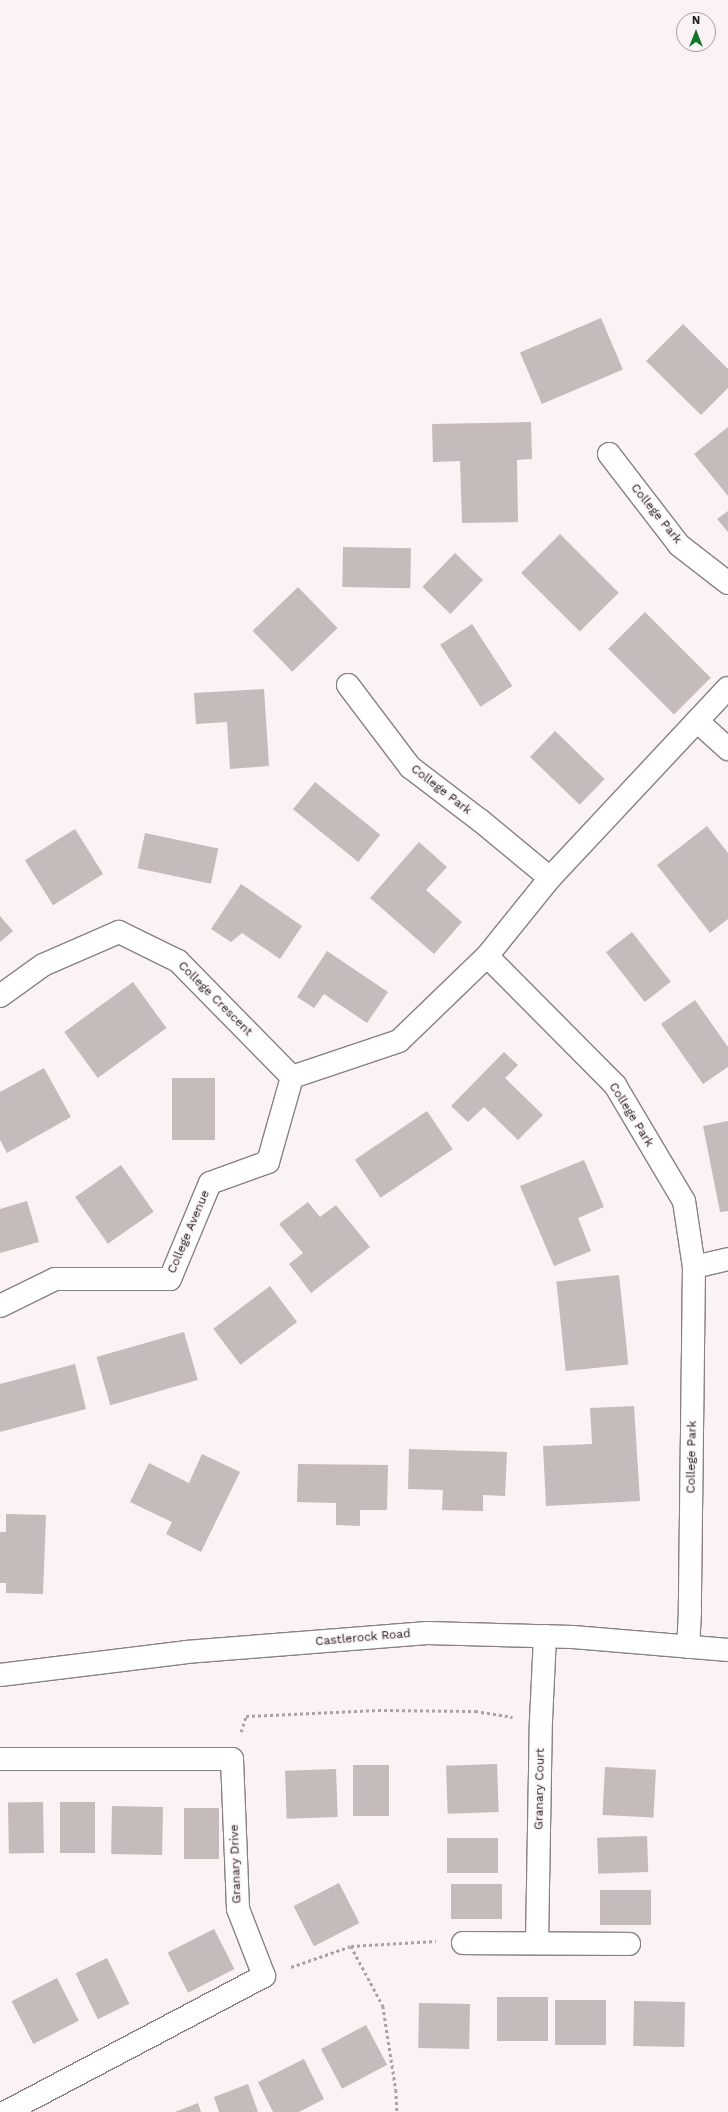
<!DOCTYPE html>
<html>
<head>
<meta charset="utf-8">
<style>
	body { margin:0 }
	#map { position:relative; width:728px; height:2112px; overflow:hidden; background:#fbf2f5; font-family:"Work Sans",sans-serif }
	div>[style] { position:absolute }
	.building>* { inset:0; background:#c5bbba; transform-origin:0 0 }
	.path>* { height:2.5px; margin-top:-1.25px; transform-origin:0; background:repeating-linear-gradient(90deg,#a9a2a5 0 3px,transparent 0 6px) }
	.roads { filter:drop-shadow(1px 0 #898184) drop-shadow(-1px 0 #898184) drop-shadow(0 1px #898184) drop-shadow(0 -1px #898184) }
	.street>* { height:22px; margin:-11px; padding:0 11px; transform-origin:11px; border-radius:11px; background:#fff }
	.primary>* { height:22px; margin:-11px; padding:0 11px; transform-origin:11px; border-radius:11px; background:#fff }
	span { translate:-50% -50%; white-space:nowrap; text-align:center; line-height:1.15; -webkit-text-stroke:3px #fbf2f5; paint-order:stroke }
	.street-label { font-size:12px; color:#211e1f }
	.north { position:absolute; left:676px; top:12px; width:40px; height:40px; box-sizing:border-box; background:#fbf2f5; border:1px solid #a49d9f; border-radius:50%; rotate:0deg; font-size:11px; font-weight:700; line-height:16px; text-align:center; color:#211e1f }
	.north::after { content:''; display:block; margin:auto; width:14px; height:18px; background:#117628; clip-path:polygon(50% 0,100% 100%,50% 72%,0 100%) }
</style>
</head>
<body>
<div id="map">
	<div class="building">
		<div style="left:601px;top:318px;width:56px;height:88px;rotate:67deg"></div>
		<div style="clip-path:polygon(683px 324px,728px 369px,728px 388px,701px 415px,646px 361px)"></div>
		<div style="clip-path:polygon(531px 422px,532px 459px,517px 460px,518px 522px,462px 523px,460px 461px,433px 462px,432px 424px)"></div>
		<div style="clip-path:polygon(728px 427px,728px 496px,694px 454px)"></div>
		<div style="clip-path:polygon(728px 511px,728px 532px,717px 519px)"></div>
		<div style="left:560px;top:534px;width:83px;height:55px;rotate:45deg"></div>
		<div style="left:343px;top:547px;width:68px;height:40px;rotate:1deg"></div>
		<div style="left:455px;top:553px;width:39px;height:47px;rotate:44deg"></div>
		<div style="left:298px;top:587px;width:57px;height:63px;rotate:46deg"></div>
		<div style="left:645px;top:612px;width:93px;height:52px;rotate:45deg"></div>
		<div style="left:472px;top:624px;width:74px;height:38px;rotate:57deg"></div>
		<div style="clip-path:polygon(264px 689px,269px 766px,230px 769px,227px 722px,196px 724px,194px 693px)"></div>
		<div style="left:555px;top:731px;width:69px;height:36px;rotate:44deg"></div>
		<div style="left:315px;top:782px;width:84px;height:35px;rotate:39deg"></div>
		<div style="clip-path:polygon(707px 826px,728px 853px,728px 919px,710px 933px,657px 865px)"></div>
		<div style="left:75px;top:829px;width:53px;height:59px;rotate:58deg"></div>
		<div style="left:145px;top:833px;width:75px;height:36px;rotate:12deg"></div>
		<div style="clip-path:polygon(419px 842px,447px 867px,426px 890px,462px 922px,434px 954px,370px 898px)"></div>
		<div style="clip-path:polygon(241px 884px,302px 926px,280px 959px,242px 933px,231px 942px,211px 929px)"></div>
		<div style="clip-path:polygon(0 916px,13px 931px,0 942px)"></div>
		<div style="left:632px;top:932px;width:63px;height:33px;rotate:52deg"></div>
		<div style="clip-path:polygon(327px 951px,388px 992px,367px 1023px,324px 994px,314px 1008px,297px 997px)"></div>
		<div style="left:133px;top:982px;width:57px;height:85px;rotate:54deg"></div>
		<div style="clip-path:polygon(695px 1000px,728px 1047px,728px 1067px,703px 1084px,661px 1024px)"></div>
		<div style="clip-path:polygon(504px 1052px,518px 1065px,505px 1078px,543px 1115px,518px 1140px,484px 1107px,468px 1122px,451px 1106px)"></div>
		<div style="clip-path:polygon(44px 1068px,71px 1117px,7px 1153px,0 1140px,0 1092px)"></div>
		<div style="left:172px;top:1078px;width:43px;height:62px"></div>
		<div style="left:427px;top:1111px;width:46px;height:87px;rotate:56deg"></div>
		<div style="clip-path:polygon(728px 1121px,728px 1211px,720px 1212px,703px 1126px)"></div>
		<div style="clip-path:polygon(584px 1160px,604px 1207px,578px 1218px,591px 1251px,554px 1266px,520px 1186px)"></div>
		<div style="left:121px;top:1165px;width:57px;height:56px;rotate:55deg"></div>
		<div style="clip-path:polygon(27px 1201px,39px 1242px,0 1253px,0 1209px)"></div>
		<div style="clip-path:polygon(308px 1202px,320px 1217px,336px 1205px,370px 1247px,311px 1293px,289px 1264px,303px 1253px,279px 1224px)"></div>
		<div style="left:619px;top:1275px;width:90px;height:63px;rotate:84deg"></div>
		<div style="left:270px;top:1286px;width:45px;height:71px;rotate:53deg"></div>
		<div style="left:184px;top:1332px;width:50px;height:91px;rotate:74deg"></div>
		<div style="clip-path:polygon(75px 1364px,86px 1409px,0 1432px,0 1384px)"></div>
		<div style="clip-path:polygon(634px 1406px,640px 1501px,546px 1506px,543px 1446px,592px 1444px,590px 1408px)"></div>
		<div style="clip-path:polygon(409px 1449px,507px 1452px,505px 1496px,483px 1495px,483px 1511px,442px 1510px,443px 1490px,408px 1489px)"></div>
		<div style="clip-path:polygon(202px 1454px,240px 1472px,201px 1552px,166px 1534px,172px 1522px,130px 1502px,149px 1463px,189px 1483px)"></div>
		<div style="clip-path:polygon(298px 1464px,388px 1465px,387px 1510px,360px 1510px,360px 1526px,336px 1525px,336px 1503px,297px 1502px)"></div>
		<div style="clip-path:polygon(6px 1514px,46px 1515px,43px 1594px,6px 1593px,6px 1583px,0 1583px,0 1532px,6px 1532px)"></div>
		<div style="left:497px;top:1764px;width:48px;height:51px;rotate:88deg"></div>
		<div style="left:353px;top:1765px;width:36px;height:51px"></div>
		<div style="left:605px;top:1767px;width:51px;height:48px;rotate:3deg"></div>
		<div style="left:336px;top:1769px;width:48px;height:51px;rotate:88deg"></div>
		<div style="left:43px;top:1802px;width:51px;height:35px;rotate:89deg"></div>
		<div style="left:60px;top:1802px;width:35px;height:51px"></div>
		<div style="left:112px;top:1806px;width:51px;height:48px;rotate:1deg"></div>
		<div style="left:184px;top:1808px;width:35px;height:51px"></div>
		<div style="left:647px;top:1836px;width:36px;height:50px;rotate:88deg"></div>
		<div style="left:447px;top:1838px;width:51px;height:35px"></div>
		<div style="left:339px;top:1883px;width:45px;height:51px;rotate:63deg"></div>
		<div style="left:502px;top:1884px;width:35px;height:51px;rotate:90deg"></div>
		<div style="left:600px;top:1890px;width:51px;height:35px"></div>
		<div style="left:214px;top:1929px;width:45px;height:52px;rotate:63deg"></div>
		<div style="left:107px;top:1958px;width:51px;height:35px;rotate:64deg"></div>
		<div style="left:57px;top:1978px;width:48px;height:51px;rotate:63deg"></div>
		<div style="left:497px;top:1997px;width:51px;height:44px"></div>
		<div style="left:555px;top:2000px;width:51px;height:45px"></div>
		<div style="left:634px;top:2001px;width:51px;height:45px;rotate:1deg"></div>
		<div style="left:419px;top:2003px;width:51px;height:45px;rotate:1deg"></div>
		<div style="left:366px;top:2025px;width:45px;height:51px;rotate:62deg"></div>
		<div style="clip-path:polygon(304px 2059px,324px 2099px,299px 2112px,273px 2112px,258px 2082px)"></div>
		<div style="clip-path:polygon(248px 2084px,258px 2112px,219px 2112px,214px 2097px)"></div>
		<div style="clip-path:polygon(198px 2103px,201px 2112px,175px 2112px)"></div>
	</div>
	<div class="path">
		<div style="left:241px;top:1732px;width:17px;rotate:-73deg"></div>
		<div style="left:246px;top:1716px;width:132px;rotate:-2.6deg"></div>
		<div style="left:378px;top:1710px;width:97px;rotate:0.6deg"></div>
		<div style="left:475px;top:1711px;width:38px;rotate:9deg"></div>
		<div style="left:351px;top:1946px;width:68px;rotate:61.9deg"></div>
		<div style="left:383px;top:2006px;width:85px;rotate:81.2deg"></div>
		<div style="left:396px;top:2090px;width:22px;rotate:87deg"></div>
		<div style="left:291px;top:1967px;width:64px;rotate:-19.3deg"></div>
		<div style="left:351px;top:1946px;width:85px;rotate:-3.4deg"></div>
	</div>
	<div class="roads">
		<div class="street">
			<div style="left:609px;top:454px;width:115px;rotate:52.4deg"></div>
			<div style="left:679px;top:545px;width:62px;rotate:37.8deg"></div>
			<div style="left:348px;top:685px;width:103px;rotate:52.9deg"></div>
			<div style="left:410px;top:767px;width:89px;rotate:37.3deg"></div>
			<div style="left:481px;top:821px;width:89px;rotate:39.6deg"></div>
			<div style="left:697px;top:721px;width:42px;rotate:42.1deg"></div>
			<div style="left:487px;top:956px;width:182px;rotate:45.2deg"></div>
			<div style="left:615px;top:1085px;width:135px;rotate:59.3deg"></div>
			<div style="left:684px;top:1201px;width:67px;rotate:81.4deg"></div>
			<div style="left:694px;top:1267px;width:344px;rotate:90.7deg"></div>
			<div style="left:690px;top:1611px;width:36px;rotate:93deg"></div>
			<div style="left:0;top:996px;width:53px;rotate:-35.8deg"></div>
			<div style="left:43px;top:965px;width:83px;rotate:-23.5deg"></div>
			<div style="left:119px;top:932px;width:66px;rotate:26.2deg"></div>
			<div style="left:178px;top:961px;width:163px;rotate:45.5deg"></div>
			<div style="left:292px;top:1077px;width:113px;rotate:-18.6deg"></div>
			<div style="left:399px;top:1041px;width:122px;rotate:-44deg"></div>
			<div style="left:487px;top:956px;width:100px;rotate:-51.1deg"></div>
			<div style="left:550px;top:878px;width:260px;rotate:-46.9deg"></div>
			<div style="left:694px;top:1267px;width:35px;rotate:-13deg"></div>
			<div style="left:0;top:1306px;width:61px;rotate:-26.1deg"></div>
			<div style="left:55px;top:1279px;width:115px"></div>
			<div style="left:170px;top:1279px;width:104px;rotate:-67.4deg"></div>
			<div style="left:210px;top:1183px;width:62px;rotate:-19.9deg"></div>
			<div style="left:268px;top:1162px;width:88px;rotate:-74.2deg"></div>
			<div style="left:0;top:1759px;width:232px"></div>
			<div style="left:232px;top:1759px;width:150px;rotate:87.7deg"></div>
			<div style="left:238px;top:1909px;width:72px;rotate:68.8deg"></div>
			<div style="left:264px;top:1976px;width:292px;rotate:152.2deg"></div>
			<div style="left:463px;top:1943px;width:166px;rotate:0.3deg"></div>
			<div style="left:537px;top:1943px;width:222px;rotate:-89deg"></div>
			<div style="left:541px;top:1721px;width:85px;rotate:-87.3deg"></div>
		</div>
		<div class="primary">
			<div style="left:0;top:1675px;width:187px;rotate:-7deg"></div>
			<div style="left:186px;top:1652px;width:242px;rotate:-4.5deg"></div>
			<div style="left:427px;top:1633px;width:146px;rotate:1.6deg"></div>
			<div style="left:573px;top:1637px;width:156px;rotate:4.8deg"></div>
		</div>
	</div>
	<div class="street-label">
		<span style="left:656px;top:514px;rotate:51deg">College Park</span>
		<span style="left:441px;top:790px;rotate:38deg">College Park</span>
		<span style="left:215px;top:999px;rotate:45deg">College Crescent</span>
		<span style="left:631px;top:1115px;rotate:58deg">College Park</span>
		<span style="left:189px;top:1232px;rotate:-67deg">College Avenue</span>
		<span style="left:692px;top:1457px;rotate:-89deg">College Park</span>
		<span style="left:363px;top:1638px;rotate:-5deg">Castlerock Road</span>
		<span style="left:540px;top:1789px;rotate:-89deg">Granary Court</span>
		<span style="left:236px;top:1864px;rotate:-92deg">Granary Drive</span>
	</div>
	<div class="north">N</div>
</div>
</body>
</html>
